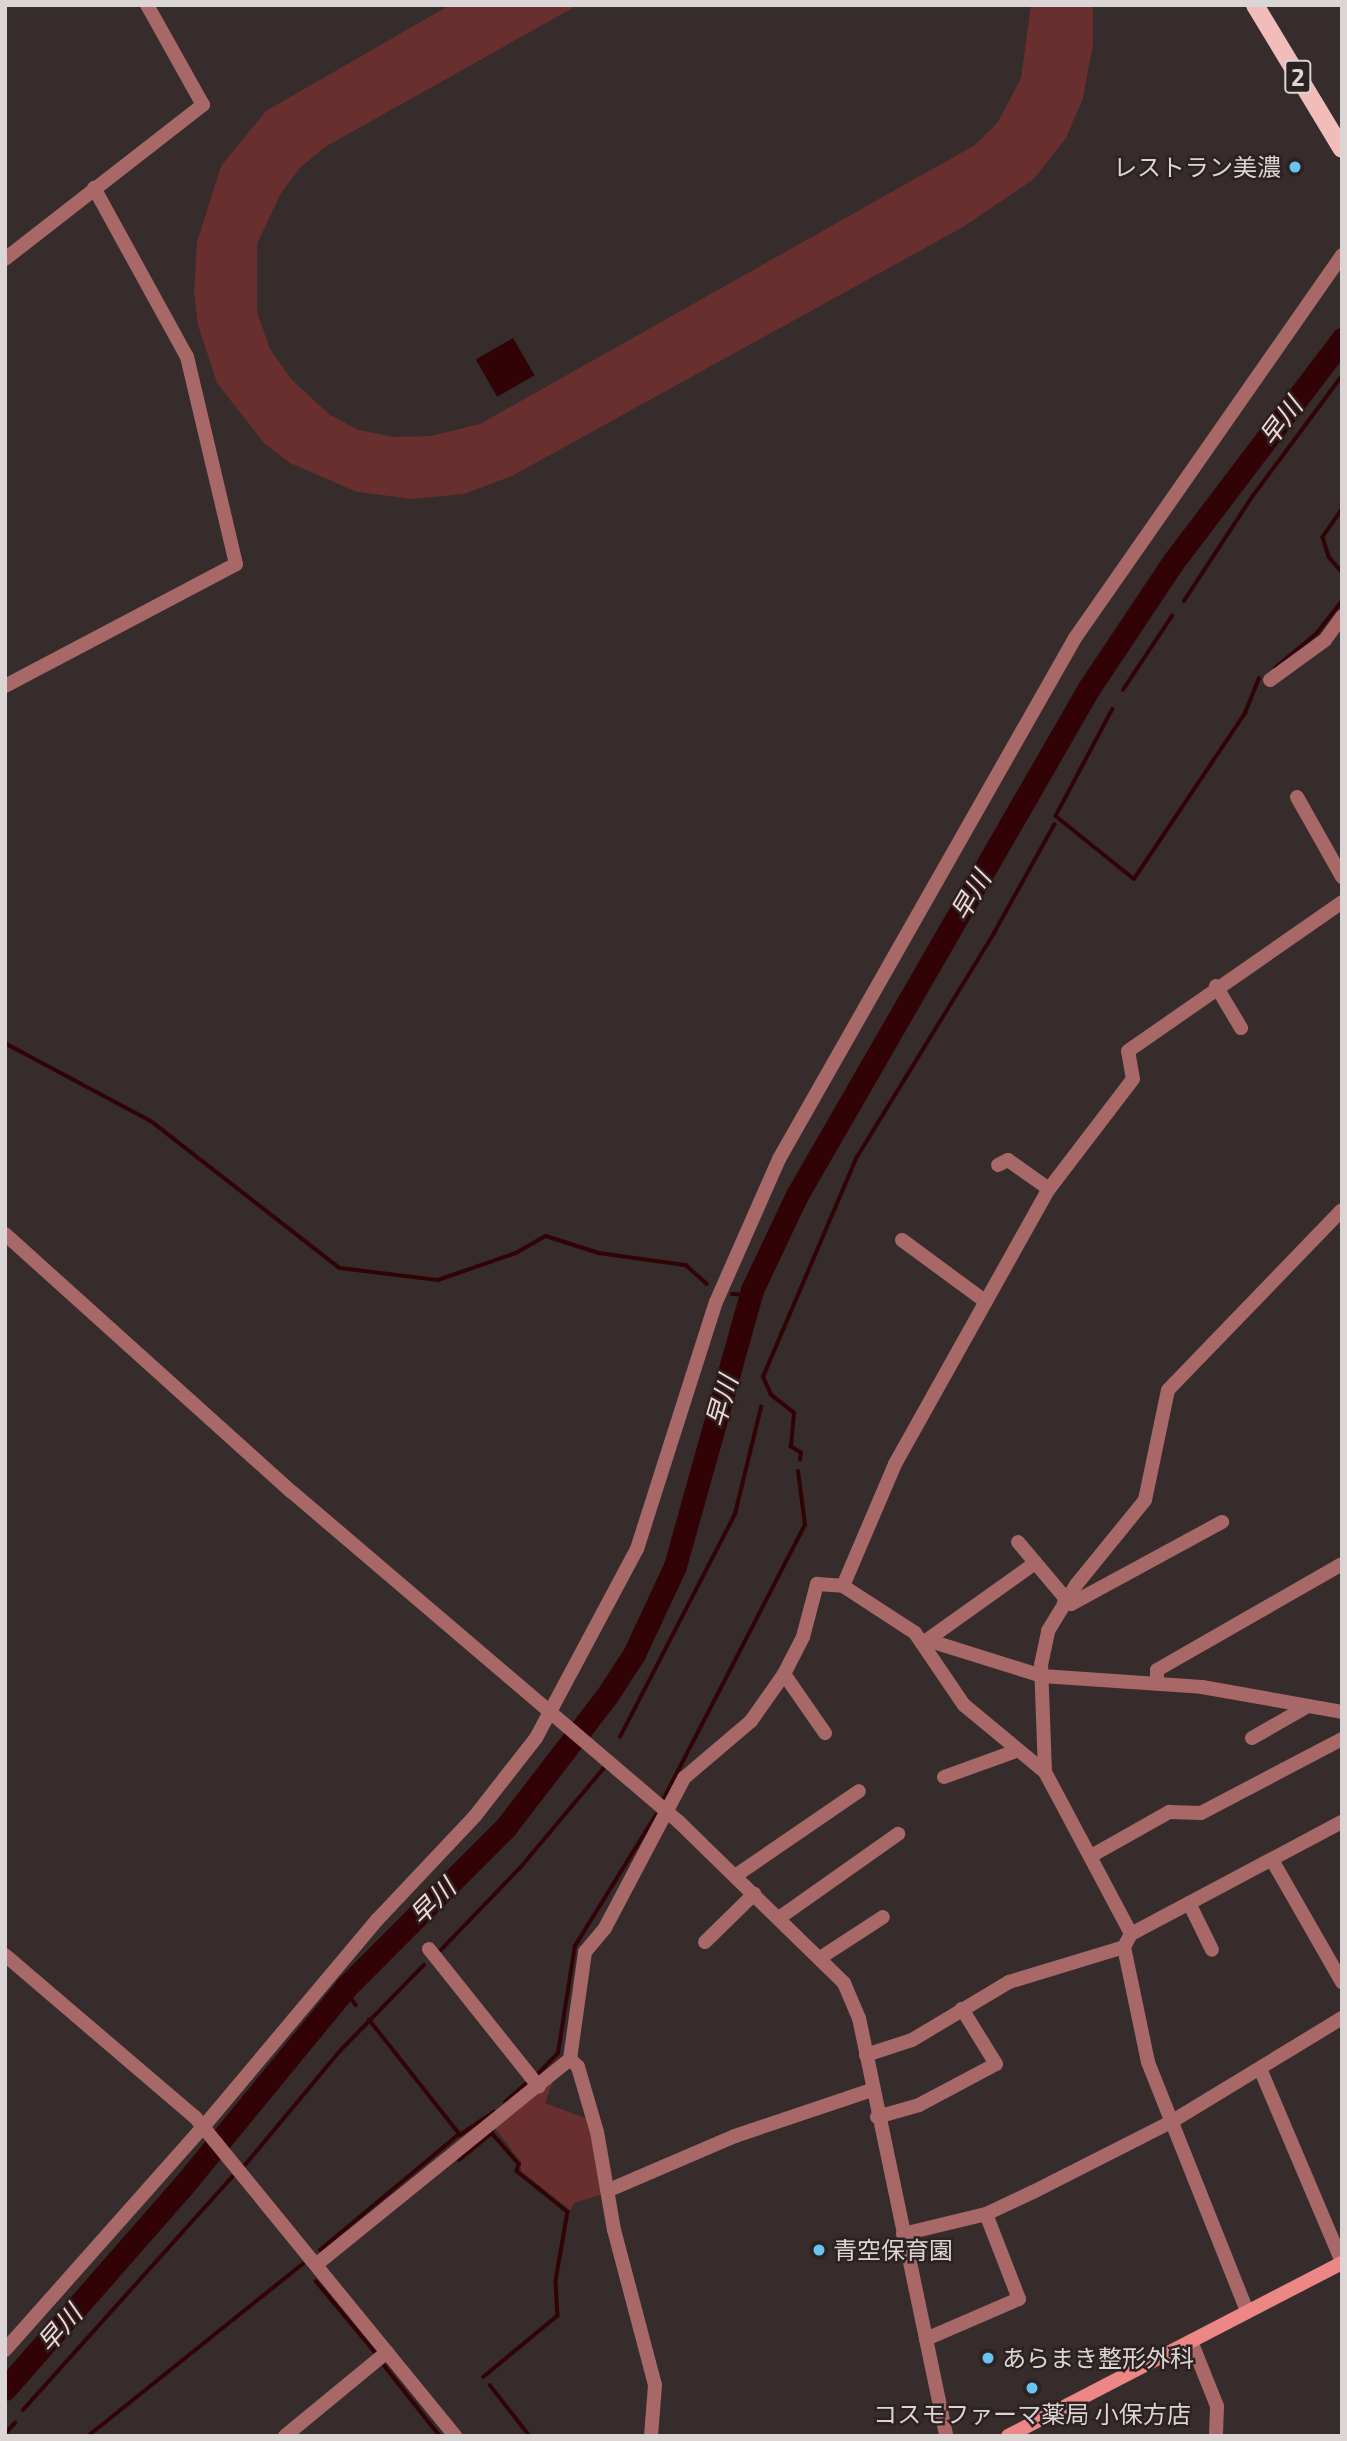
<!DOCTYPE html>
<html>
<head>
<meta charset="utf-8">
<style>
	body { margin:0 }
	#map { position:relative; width:1347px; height:2441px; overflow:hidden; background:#352c2b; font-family:"Exo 2","Noto Sans JP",sans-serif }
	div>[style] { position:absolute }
	.green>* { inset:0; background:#692e2e }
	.water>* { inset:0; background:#310307; transform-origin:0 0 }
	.stream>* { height:3.5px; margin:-1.75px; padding:0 1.75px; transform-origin:1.75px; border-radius:1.75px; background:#310307 }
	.river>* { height:23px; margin:-11.5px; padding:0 11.5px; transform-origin:11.5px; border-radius:11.5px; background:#310307 }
	.minor>* { height:14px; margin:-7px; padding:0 7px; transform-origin:7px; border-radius:7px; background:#a86867 }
	.tertiary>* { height:14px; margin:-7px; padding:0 7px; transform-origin:7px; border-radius:7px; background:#a86867 }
	.secondary>* { height:14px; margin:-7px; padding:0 7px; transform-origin:7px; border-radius:7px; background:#ed8786 }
	.primary>* { height:18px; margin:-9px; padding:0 9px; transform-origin:9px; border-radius:9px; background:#f1bcb9 }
	.dots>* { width:19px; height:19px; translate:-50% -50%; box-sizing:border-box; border:4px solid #2b2221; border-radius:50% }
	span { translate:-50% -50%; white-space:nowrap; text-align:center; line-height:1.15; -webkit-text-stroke:5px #2b2221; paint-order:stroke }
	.shield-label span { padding:2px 5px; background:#2b2221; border:2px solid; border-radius:5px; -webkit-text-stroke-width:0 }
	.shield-label { font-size:23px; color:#dcd5d5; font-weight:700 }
	.poi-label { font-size:24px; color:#dcd5d5 }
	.right { translate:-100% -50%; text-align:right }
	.left { translate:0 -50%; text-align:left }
	.water-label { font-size:26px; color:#f2d7d5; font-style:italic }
	.frame { position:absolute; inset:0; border:7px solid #dcd5d5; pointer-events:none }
</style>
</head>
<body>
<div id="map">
	<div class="green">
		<div style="clip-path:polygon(450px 5px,578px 5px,325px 147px,301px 167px,281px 193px,257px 244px,257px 312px,270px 349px,291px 379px,330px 415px,359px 430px,394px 437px,431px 436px,480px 424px,975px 145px,998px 122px,1021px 78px,1031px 5px,1093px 5px,1093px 44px,1083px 98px,1066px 138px,1034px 179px,963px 227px,512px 476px,464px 494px,413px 499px,357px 492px,290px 463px,264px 443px,217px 383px,198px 325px,194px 292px,197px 242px,221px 166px,266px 111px)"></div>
		<div style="clip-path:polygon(553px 2082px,545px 2103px,590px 2120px,603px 2194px,574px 2203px,570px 2210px,521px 2171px,521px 2162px,494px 2127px)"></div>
	</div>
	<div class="water">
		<div style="left:513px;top:338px;width:43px;height:43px;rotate:60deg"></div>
	</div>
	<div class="stream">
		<div style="left:1342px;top:510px;width:33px;rotate:125deg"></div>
		<div style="left:1323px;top:537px;width:21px;rotate:73deg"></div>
		<div style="left:1329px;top:557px;width:20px;rotate:49deg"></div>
		<div style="left:1184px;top:601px;width:124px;rotate:-56.8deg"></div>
		<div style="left:1252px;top:497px;width:151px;rotate:-53.4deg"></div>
		<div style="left:1275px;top:668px;width:55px;rotate:-39.8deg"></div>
		<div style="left:1317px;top:633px;width:41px;rotate:-52deg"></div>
		<div style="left:1123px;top:690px;width:89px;rotate:-56.5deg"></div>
		<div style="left:1113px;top:709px;width:121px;rotate:118deg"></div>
		<div style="left:1056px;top:816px;width:100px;rotate:38.9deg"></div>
		<div style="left:1134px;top:879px;width:200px;rotate:-56.2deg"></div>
		<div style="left:1245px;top:713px;width:37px;rotate:-68deg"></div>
		<div style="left:5px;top:1043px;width:166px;rotate:28.1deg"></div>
		<div style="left:151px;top:1121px;width:239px;rotate:37.9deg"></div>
		<div style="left:340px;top:1268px;width:99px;rotate:7deg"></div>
		<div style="left:438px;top:1280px;width:83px;rotate:-19.1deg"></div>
		<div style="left:516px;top:1253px;width:34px;rotate:-30deg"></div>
		<div style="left:546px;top:1236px;width:56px;rotate:17.8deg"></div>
		<div style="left:599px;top:1253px;width:88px;rotate:7.9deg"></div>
		<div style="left:686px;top:1265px;width:28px;rotate:42deg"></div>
		<div style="left:732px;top:1294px;width:19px;rotate:3deg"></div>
		<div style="left:800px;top:1460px;width:7px;rotate:-82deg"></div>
		<div style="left:801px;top:1453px;width:12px;rotate:-149deg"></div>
		<div style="left:791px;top:1447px;width:34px;rotate:-85deg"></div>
		<div style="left:794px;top:1413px;width:29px;rotate:-142deg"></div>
		<div style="left:771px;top:1395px;width:20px;rotate:-114deg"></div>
		<div style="left:763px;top:1377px;width:239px;rotate:-66.9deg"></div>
		<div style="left:857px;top:1157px;width:263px;rotate:-58.5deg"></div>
		<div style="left:994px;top:933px;width:124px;rotate:-60.9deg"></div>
		<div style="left:620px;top:1737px;width:251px;rotate:-62.7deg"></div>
		<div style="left:735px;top:1514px;width:110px;rotate:-76.3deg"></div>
		<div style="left:664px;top:1798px;width:307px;rotate:-62.7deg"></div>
		<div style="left:805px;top:1525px;width:54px;rotate:-97.4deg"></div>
		<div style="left:441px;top:1950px;width:114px;rotate:-46.1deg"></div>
		<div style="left:520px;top:1868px;width:131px;rotate:-50deg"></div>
		<div style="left:344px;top:1989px;width:20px;rotate:53deg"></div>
		<div style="left:537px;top:2075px;width:30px;rotate:-46deg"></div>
		<div style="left:558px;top:2053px;width:108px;rotate:-81deg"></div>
		<div style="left:575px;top:1946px;width:154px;rotate:-58.3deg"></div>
		<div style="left:505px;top:2102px;width:28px;rotate:-41deg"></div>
		<div style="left:460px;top:2135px;width:41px;rotate:-34.1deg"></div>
		<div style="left:459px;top:2160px;width:43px;rotate:-39.3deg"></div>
		<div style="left:492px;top:2133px;width:41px;rotate:48.9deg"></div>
		<div style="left:519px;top:2164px;width:7px;rotate:106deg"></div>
		<div style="left:517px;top:2171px;width:65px;rotate:38.8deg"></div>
		<div style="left:568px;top:2212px;width:70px;rotate:99.9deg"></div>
		<div style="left:556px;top:2281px;width:35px;rotate:87deg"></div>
		<div style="left:558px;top:2316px;width:96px;rotate:140.5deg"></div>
		<div style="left:245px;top:2165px;width:148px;rotate:-50.2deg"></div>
		<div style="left:340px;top:2051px;width:120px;rotate:-45.7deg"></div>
		<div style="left:320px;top:2250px;width:181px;rotate:-39.8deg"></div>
		<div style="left:459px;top:2134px;width:145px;rotate:-128.3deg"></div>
		<div style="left:316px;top:2281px;width:92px;rotate:50.3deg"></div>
		<div style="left:384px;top:2365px;width:90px;rotate:51.7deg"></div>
		<div style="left:490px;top:2385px;width:65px;rotate:51.9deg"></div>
		<div style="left:23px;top:2410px;width:313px;rotate:-48.1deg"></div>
		<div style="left:5px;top:2434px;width:15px;rotate:-48deg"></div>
		<div style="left:88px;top:2436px;width:275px;rotate:-38.7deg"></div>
	</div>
	<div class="river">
		<div style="left:5px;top:2389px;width:269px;rotate:-48.8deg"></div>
		<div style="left:182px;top:2187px;width:259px;rotate:-50.6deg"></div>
		<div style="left:346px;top:1987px;width:225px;rotate:-45deg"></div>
		<div style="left:505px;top:1828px;width:165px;rotate:-52.4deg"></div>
		<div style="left:606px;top:1697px;width:51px;rotate:-56.9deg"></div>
		<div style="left:634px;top:1654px;width:97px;rotate:-65deg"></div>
		<div style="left:675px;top:1566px;width:287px;rotate:-74.4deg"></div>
		<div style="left:752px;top:1290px;width:105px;rotate:-64.7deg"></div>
		<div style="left:797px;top:1195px;width:585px;rotate:-60.06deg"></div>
		<div style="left:1089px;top:688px;width:151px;rotate:-56.3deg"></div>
		<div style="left:1173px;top:562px;width:280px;rotate:-52.8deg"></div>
	</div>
	<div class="minor">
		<div style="left:1270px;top:680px;width:68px;rotate:-36deg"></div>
		<div style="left:1325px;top:640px;width:29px;rotate:-54deg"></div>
		<div style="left:1297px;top:797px;width:92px;rotate:60.6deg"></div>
		<div style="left:1216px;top:986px;width:49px;rotate:59.2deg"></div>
		<div style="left:998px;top:1165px;width:11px;rotate:-27deg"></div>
		<div style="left:1008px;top:1160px;width:50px;rotate:35.3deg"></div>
		<div style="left:5px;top:1234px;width:386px;rotate:42deg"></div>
		<div style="left:292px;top:1492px;width:509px;rotate:40.45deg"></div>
		<div style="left:679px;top:1822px;width:231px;rotate:44.3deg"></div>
		<div style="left:844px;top:1983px;width:38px;rotate:67deg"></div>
		<div style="left:859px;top:2018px;width:427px;rotate:78.2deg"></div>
		<div style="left:902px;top:1240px;width:104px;rotate:36.4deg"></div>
		<div style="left:1018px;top:1542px;width:75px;rotate:49.9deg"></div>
		<div style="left:843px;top:1586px;width:133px;rotate:-66.9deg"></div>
		<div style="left:895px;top:1464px;width:315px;rotate:-60.8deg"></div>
		<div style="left:1049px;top:1189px;width:138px;rotate:-52.6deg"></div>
		<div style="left:1133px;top:1079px;width:28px;rotate:-100deg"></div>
		<div style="left:1128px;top:1051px;width:261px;rotate:-34.8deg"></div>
		<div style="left:1064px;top:1603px;width:7px;rotate:8deg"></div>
		<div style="left:1071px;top:1604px;width:172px;rotate:-28.5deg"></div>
		<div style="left:927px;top:1640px;width:121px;rotate:17.4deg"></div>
		<div style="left:1042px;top:1676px;width:160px;rotate:3.9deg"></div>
		<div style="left:1202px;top:1687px;width:142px;rotate:10.1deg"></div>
		<div style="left:923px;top:1643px;width:138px;rotate:-35.5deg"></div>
		<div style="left:784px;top:1674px;width:72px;rotate:55.2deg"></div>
		<div style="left:1157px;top:1682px;width:12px;rotate:-90deg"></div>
		<div style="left:1157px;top:1670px;width:213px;rotate:-29.8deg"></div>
		<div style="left:1252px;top:1738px;width:64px;rotate:-29.7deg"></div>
		<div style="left:1045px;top:1772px;width:107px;rotate:-92.1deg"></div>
		<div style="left:1041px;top:1665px;width:35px;rotate:-78deg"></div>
		<div style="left:1048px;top:1631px;width:54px;rotate:-58.7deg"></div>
		<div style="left:1076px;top:1585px;width:109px;rotate:-50.9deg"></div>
		<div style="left:1145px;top:1500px;width:112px;rotate:-78.2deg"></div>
		<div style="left:1168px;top:1390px;width:250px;rotate:-46deg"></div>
		<div style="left:944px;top:1777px;width:77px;rotate:-19.9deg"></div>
		<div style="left:1091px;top:1856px;width:90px;rotate:-29.4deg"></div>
		<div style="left:1169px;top:1812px;width:32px;rotate:2deg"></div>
		<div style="left:1201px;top:1813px;width:159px;rotate:-27.7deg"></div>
		<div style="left:1272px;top:1860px;width:141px;rotate:60.2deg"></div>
		<div style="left:735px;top:1876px;width:150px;rotate:-34.4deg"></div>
		<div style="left:1189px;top:1903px;width:52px;rotate:63.9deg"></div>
		<div style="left:779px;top:1918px;width:146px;rotate:-35.2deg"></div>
		<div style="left:705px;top:1942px;width:69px;rotate:-44.4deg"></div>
		<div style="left:429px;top:1949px;width:176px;rotate:51.4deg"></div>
		<div style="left:5px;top:1955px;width:250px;rotate:40.5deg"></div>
		<div style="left:195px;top:2117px;width:412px;rotate:50.8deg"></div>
		<div style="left:820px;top:1958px;width:75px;rotate:-33.1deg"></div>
		<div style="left:866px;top:2055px;width:48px;rotate:-18.1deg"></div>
		<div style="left:912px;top:2040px;width:113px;rotate:-30.9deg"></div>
		<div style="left:1009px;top:1982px;width:120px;rotate:-16.9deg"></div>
		<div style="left:1261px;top:2071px;width:207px;rotate:67deg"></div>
		<div style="left:877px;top:2117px;width:44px;rotate:-15.9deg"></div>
		<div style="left:919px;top:2105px;width:87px;rotate:-28deg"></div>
		<div style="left:996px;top:2064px;width:65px;rotate:-121.7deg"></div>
		<div style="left:609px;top:2190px;width:137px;rotate:-23.2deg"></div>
		<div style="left:735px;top:2136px;width:145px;rotate:-18.6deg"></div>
		<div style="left:903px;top:2234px;width:85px;rotate:-13.5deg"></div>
		<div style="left:986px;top:2214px;width:52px;rotate:-25.1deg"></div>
		<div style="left:1033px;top:2192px;width:155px;rotate:-26.9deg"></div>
		<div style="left:1171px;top:2122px;width:200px;rotate:-31.3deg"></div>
		<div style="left:317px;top:2264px;width:326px;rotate:-39deg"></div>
		<div style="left:1247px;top:2311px;width:268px;rotate:-111.7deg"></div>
		<div style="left:1148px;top:2062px;width:117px;rotate:-101.8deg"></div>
		<div style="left:1124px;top:1947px;width:15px;rotate:-62deg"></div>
		<div style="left:1131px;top:1934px;width:239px;rotate:-28deg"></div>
		<div style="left:926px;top:2339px;width:101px;rotate:-23.3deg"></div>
		<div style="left:1019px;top:2299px;width:91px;rotate:-111.2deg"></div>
		<div style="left:1191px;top:2341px;width:70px;rotate:68.2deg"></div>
		<div style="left:1217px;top:2406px;width:30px;rotate:92deg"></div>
		<div style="left:285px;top:2436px;width:132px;rotate:-39.5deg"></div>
		<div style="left:651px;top:2436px;width:51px;rotate:-85.5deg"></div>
		<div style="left:655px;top:2385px;width:160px;rotate:-104.8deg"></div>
		<div style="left:614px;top:2230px;width:99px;rotate:-99.8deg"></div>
		<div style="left:597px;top:2132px;width:68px;rotate:-106.3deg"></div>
		<div style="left:578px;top:2067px;width:11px;rotate:-135deg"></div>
		<div style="left:570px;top:2059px;width:108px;rotate:-82deg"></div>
		<div style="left:585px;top:1952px;width:31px;rotate:-50deg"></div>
		<div style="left:605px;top:1928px;width:170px;rotate:-62.2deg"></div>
		<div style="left:684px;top:1778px;width:88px;rotate:-40.4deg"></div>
		<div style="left:751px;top:1721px;width:57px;rotate:-54.9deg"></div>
		<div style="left:784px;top:1674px;width:42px;rotate:-62.8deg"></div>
		<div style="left:803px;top:1637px;width:55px;rotate:-75.2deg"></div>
		<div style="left:817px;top:1584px;width:26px;rotate:4deg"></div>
		<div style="left:843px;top:1586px;width:86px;rotate:33.1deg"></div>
		<div style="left:915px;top:1633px;width:87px;rotate:55.8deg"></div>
		<div style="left:964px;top:1705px;width:105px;rotate:39.6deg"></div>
		<div style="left:1045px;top:1772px;width:183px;rotate:62deg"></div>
	</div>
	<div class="tertiary">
		<div style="left:5px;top:259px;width:251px;rotate:-37.9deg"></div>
		<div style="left:203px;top:105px;width:115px;rotate:-119.2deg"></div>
		<div style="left:5px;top:686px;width:261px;rotate:-27.8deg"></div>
		<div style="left:236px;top:564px;width:213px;rotate:-103.3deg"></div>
		<div style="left:187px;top:357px;width:193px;rotate:-118.8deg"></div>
		<div style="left:5px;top:2350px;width:300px;rotate:-48.4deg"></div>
		<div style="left:204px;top:2126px;width:269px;rotate:-50deg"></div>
		<div style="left:377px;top:1920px;width:143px;rotate:-46.7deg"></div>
		<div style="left:475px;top:1816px;width:99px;rotate:-52deg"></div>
		<div style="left:536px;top:1738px;width:214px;rotate:-61.9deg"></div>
		<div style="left:637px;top:1549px;width:259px;rotate:-72.3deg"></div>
		<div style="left:716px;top:1302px;width:156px;rotate:-66.2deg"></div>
		<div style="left:779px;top:1159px;width:599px;rotate:-60.4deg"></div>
		<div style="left:1075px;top:638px;width:467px;rotate:-55.1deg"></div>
	</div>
	<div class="secondary">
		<div style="left:1008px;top:2436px;width:376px;rotate:-27.4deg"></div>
	</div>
	<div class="primary">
		<div style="left:1255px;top:5px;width:168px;rotate:58.9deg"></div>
	</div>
	<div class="dots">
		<div style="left:1295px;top:167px;background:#68c4f0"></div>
		<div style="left:819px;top:2250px;background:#68c4f0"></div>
		<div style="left:988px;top:2358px;background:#68c4f0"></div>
		<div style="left:1032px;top:2388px;background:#68c4f0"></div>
	</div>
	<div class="shield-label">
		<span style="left:1298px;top:77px">2</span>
	</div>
	<div class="poi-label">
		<span class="right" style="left:1281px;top:167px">レストラン美濃</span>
		<span class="left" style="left:833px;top:2250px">青空保育園</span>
		<span class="left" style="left:1002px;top:2358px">あらまき整形外科</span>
		<span style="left:1032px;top:2414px">コスモファーマ薬局 小保方店</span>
	</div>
	<div class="water-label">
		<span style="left:1280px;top:421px;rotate:-53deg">早川</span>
		<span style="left:970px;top:895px;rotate:-60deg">早川</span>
		<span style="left:721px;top:1401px;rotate:-74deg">早川</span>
		<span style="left:432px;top:1901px;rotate:-45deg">早川</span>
		<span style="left:59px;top:2328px;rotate:-49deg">早川</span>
	</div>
	<div class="frame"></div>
</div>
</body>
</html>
